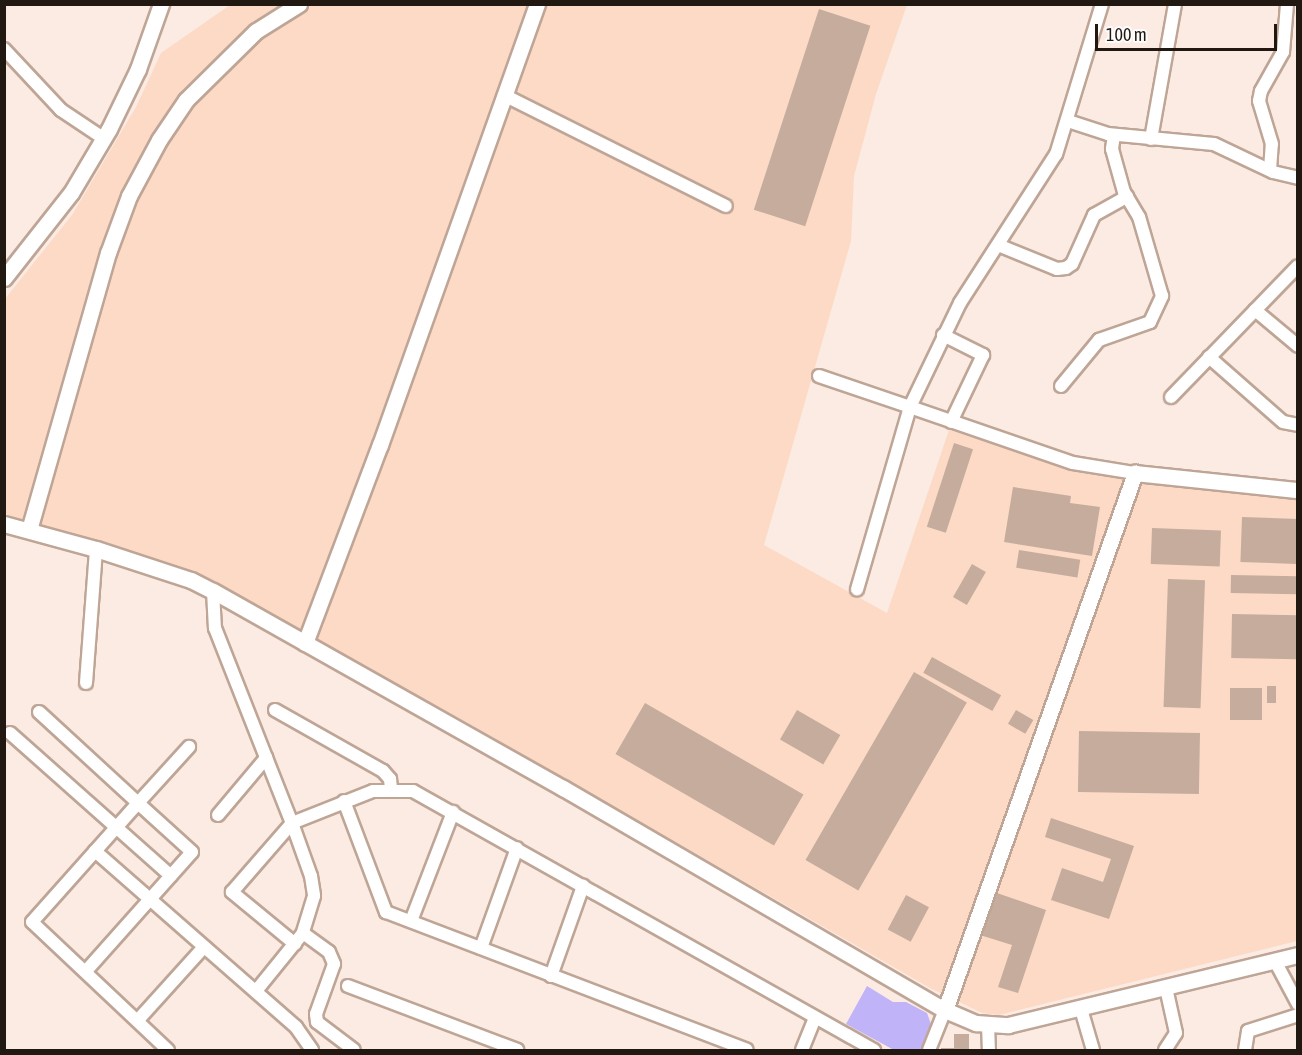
<!DOCTYPE html>
<html>
<head>
<meta charset="utf-8">
<style>
	body { margin:0 }
	#map { position:relative; width:1302px; height:1055px; overflow:hidden; background:#fbebe2; font-family:"Asap Condensed",sans-serif }
	div>[style] { position:absolute }
	.built>* { inset:0; background:#fcdac6 }
	.green>* { inset:0; background:#c0b3f7 }
	.building>* { inset:0; background:#c5ac9d; transform-origin:0 0 }
	.roads { filter:drop-shadow(2px 0 #bea596) drop-shadow(-2px 0 #bea596) drop-shadow(0 2px #bea596) drop-shadow(0 -2px #bea596) }
	.minor>* { height:12px; margin:-6px; padding:0 6px; transform-origin:6px; border-radius:6px; background:#fff }
	.tertiary>* { height:15px; margin:-7.5px; padding:0 7.5px; transform-origin:7.5px; border-radius:7.5px; background:#fff }
	span { translate:-50% -50%; white-space:nowrap; text-align:center; line-height:1.15; -webkit-text-stroke:4.5px #fcfcfc; paint-order:stroke }
	.frame { position:absolute; inset:0; border:6px solid #211812; pointer-events:none }
	.scale { position:absolute; left:1095px; top:24px; width:182px; height:27px; box-sizing:border-box; border:3px solid #211812; border-top:0; padding-left:8px; font-size:18px; line-height:21px; white-space:nowrap; color:#211812; -webkit-text-stroke:4px #fcfcfc; paint-order:stroke }
</style>
</head>
<body>
<div id="map">
	<div class="built">
		<div style="clip-path:polygon(230px 5px,907px 5px,876px 94px,854px 176px,851px 241px,764px 545px,887px 613px,949px 430px,1067px 467px,1116px 477px,1297px 497px,1297px 941px,999px 1015px,982px 1013px,930px 988px,470px 724px,209px 579px,5px 514px,4px 300px,72px 215px,136px 107px,161px 53px)"></div>
	</div>
	<div class="green">
		<div style="clip-path:polygon(867px 986px,893px 1002px,906px 1002px,927px 1013px,931px 1024px,922px 1050px,894px 1050px,846px 1024px)"></div>
	</div>
	<div class="building">
		<div style="left:819px;top:9px;width:54px;height:211px;rotate:18deg"></div>
		<div style="left:954px;top:443px;width:20px;height:88px;rotate:18deg"></div>
		<div style="clip-path:polygon(1013px 487px,1071px 496px,1070px 503px,1100px 507px,1092px 556px,1004px 542px)"></div>
		<div style="left:1242px;top:517px;width:56px;height:45px;rotate:2deg"></div>
		<div style="left:1152px;top:528px;width:69px;height:36px;rotate:2deg"></div>
		<div style="left:1019px;top:550px;width:62px;height:18px;rotate:9deg"></div>
		<div style="left:972px;top:564px;width:16px;height:38px;rotate:30deg"></div>
		<div style="left:1231px;top:575px;width:67px;height:18px;rotate:1deg"></div>
		<div style="left:1168px;top:579px;width:37px;height:128px;rotate:2deg"></div>
		<div style="left:1232px;top:614px;width:66px;height:44px;rotate:1deg"></div>
		<div style="left:932px;top:657px;width:79px;height:18px;rotate:29deg"></div>
		<div style="left:914px;top:672px;width:61px;height:217px;rotate:30deg"></div>
		<div style="left:1267px;top:686px;width:9px;height:17px"></div>
		<div style="left:1230px;top:688px;width:32px;height:32px"></div>
		<div style="left:645px;top:703px;width:183px;height:59px;rotate:30deg"></div>
		<div style="left:797px;top:710px;width:50px;height:34px;rotate:30deg"></div>
		<div style="left:1016px;top:710px;width:20px;height:16px;rotate:30deg"></div>
		<div style="left:1079px;top:731px;width:121px;height:61px;rotate:1deg"></div>
		<div style="clip-path:polygon(1051px 818px,1134px 846px,1109px 919px,1051px 900px,1062px 868px,1103px 882px,1111px 859px,1045px 837px)"></div>
		<div style="clip-path:polygon(994px 892px,1046px 910px,1018px 993px,998px 987px,1012px 945px,980px 935px)"></div>
		<div style="left:906px;top:895px;width:26px;height:39px;rotate:28deg"></div>
		<div style="clip-path:polygon(954px 1034px,969px 1034px,969px 1050px,941px 1050px,941px 1048px,954px 1048px)"></div>
	</div>
	<div class="roads">
		<div class="minor">
			<div style="left:1102px;top:4px;width:157px;rotate:107deg"></div>
			<div style="left:1056px;top:154px;width:177px;rotate:122.8deg"></div>
			<div style="left:960px;top:303px;width:115px;rotate:115.7deg"></div>
			<div style="left:910px;top:407px;width:172px;rotate:19deg"></div>
			<div style="left:1073px;top:463px;width:63px;rotate:9.2deg"></div>
			<div style="left:4px;top:49px;width:83px;rotate:46.9deg"></div>
			<div style="left:61px;top:110px;width:50px;rotate:33.7deg"></div>
			<div style="left:504px;top:95px;width:248px;rotate:26.6deg"></div>
			<div style="left:1068px;top:121px;width:42px;rotate:18deg"></div>
			<div style="left:1108px;top:134px;width:106px;rotate:5.4deg"></div>
			<div style="left:1214px;top:144px;width:65px;rotate:25.4deg"></div>
			<div style="left:1273px;top:172px;width:26px;rotate:13deg"></div>
			<div style="left:1151px;top:139px;width:137px;rotate:-79.9deg"></div>
			<div style="left:1270px;top:170px;width:26px;rotate:-86deg"></div>
			<div style="left:1272px;top:144px;width:45px;rotate:-106.8deg"></div>
			<div style="left:1259px;top:101px;width:10px;rotate:-79deg"></div>
			<div style="left:1261px;top:91px;width:45px;rotate:-60.6deg"></div>
			<div style="left:1283px;top:52px;width:48px;rotate:-85.2deg"></div>
			<div style="left:998px;top:245px;width:64px;rotate:22.1deg"></div>
			<div style="left:1057px;top:269px;width:9px;rotate:-6deg"></div>
			<div style="left:1066px;top:268px;width:7px;rotate:-34deg"></div>
			<div style="left:1072px;top:264px;width:54px;rotate:-65.8deg"></div>
			<div style="left:1094px;top:215px;width:38px;rotate:-29deg"></div>
			<div style="left:1255px;top:310px;width:56px;rotate:39.9deg"></div>
			<div style="left:943px;top:335px;width:45px;rotate:26.6deg"></div>
			<div style="left:983px;top:355px;width:74px;rotate:115.5deg"></div>
			<div style="left:1209px;top:357px;width:98px;rotate:41.3deg"></div>
			<div style="left:1283px;top:422px;width:15px;rotate:11deg"></div>
			<div style="left:819px;top:376px;width:96px;rotate:18.8deg"></div>
			<div style="left:910px;top:407px;width:190px;rotate:106.2deg"></div>
			<div style="left:1061px;top:386px;width:60px;rotate:-50.4deg"></div>
			<div style="left:1099px;top:340px;width:54px;rotate:-19.4deg"></div>
			<div style="left:1150px;top:322px;width:29px;rotate:-65deg"></div>
			<div style="left:1162px;top:296px;width:82px;rotate:-106.2deg"></div>
			<div style="left:1139px;top:217px;width:29px;rotate:-121deg"></div>
			<div style="left:1124px;top:192px;width:45px;rotate:-105.6deg"></div>
			<div style="left:1112px;top:149px;width:14px;rotate:-82deg"></div>
			<div style="left:1171px;top:397px;width:182px;rotate:-45.9deg"></div>
			<div style="left:213px;top:591px;width:37px;rotate:87deg"></div>
			<div style="left:215px;top:628px;width:210px;rotate:68.5deg"></div>
			<div style="left:292px;top:823px;width:56px;rotate:70.3deg"></div>
			<div style="left:311px;top:876px;width:20px;rotate:81deg"></div>
			<div style="left:314px;top:896px;width:39px;rotate:107deg"></div>
			<div style="left:303px;top:933px;width:75px;rotate:129deg"></div>
			<div style="left:86px;top:683px;width:134px;rotate:-85.7deg"></div>
			<div style="left:275px;top:710px;width:124px;rotate:29.5deg"></div>
			<div style="left:383px;top:771px;width:11px;rotate:49deg"></div>
			<div style="left:390px;top:779px;width:10px;rotate:84deg"></div>
			<div style="left:39px;top:712px;width:134px;rotate:42.6deg"></div>
			<div style="left:138px;top:803px;width:159px;rotate:131.7deg"></div>
			<div style="left:32px;top:922px;width:187px;rotate:43.3deg"></div>
			<div style="left:10px;top:733px;width:215px;rotate:41.6deg"></div>
			<div style="left:344px;top:801px;width:119px;rotate:69.3deg"></div>
			<div style="left:386px;top:912px;width:386px;rotate:20.9deg"></div>
			<div style="left:218px;top:815px;width:75px;rotate:-49.9deg"></div>
			<div style="left:95px;top:851px;width:267px;rotate:41.2deg"></div>
			<div style="left:296px;top:1027px;width:28px;rotate:55deg"></div>
			<div style="left:411px;top:921px;width:117px;rotate:-68.9deg"></div>
			<div style="left:303px;top:933px;width:32px;rotate:36deg"></div>
			<div style="left:329px;top:952px;width:13px;rotate:67deg"></div>
			<div style="left:334px;top:964px;width:53px;rotate:109.8deg"></div>
			<div style="left:316px;top:1014px;width:8px;rotate:83deg"></div>
			<div style="left:317px;top:1022px;width:46px;rotate:37.1deg"></div>
			<div style="left:295px;top:944px;width:82px;rotate:-140.5deg"></div>
			<div style="left:232px;top:892px;width:91px;rotate:-49deg"></div>
			<div style="left:292px;top:823px;width:87px;rotate:-21.6deg"></div>
			<div style="left:373px;top:791px;width:40px"></div>
			<div style="left:413px;top:791px;width:529px;rotate:29.33deg"></div>
			<div style="left:481px;top:948px;width:106px;rotate:-70.2deg"></div>
			<div style="left:1275px;top:961px;width:49px;rotate:61.9deg"></div>
			<div style="left:86px;top:971px;width:159px;rotate:-48.3deg"></div>
			<div style="left:192px;top:852px;width:73px;rotate:-137.8deg"></div>
			<div style="left:138px;top:803px;width:76px;rotate:-47.7deg"></div>
			<div style="left:551px;top:976px;width:96px;rotate:-70.4deg"></div>
			<div style="left:348px;top:986px;width:181px;rotate:20.7deg"></div>
			<div style="left:1081px;top:1009px;width:43px;rotate:73.7deg"></div>
			<div style="left:138px;top:1020px;width:98px;rotate:-47.9deg"></div>
			<div style="left:988px;top:1024px;width:26px;rotate:88deg"></div>
			<div style="left:802px;top:1050px;width:35px;rotate:-68deg"></div>
			<div style="left:929px;top:1050px;width:43px;rotate:-68.2deg"></div>
			<div style="left:1165px;top:1050px;width:20px;rotate:-57deg"></div>
			<div style="left:1176px;top:1033px;width:46px;rotate:-102.5deg"></div>
			<div style="left:1245px;top:1050px;width:19px;rotate:-81deg"></div>
			<div style="left:1248px;top:1031px;width:52px;rotate:-17.7deg"></div>
		</div>
		<div class="tertiary">
			<div style="left:4px;top:278px;width:108px;rotate:-51.8deg"></div>
			<div style="left:71px;top:193px;width:74px;rotate:-59.3deg"></div>
			<div style="left:109px;top:129px;width:67px;rotate:-64.2deg"></div>
			<div style="left:138px;top:69px;width:69px;rotate:-70.5deg"></div>
			<div style="left:4px;top:524px;width:95px;rotate:15.2deg"></div>
			<div style="left:96px;top:549px;width:100px;rotate:18.1deg"></div>
			<div style="left:191px;top:580px;width:25px;rotate:27deg"></div>
			<div style="left:213px;top:591px;width:402px;rotate:29.4deg"></div>
			<div style="left:563px;top:788px;width:442px;rotate:30.2deg"></div>
			<div style="left:945px;top:1010px;width:34px;rotate:23deg"></div>
			<div style="left:976px;top:1023px;width:32px;rotate:4deg"></div>
			<div style="left:1008px;top:1025px;width:298px;rotate:-13.6deg"></div>
			<div style="left:29px;top:530px;width:288px;rotate:-74.1deg"></div>
			<div style="left:108px;top:253px;width:61px;rotate:-69.8deg"></div>
			<div style="left:129px;top:196px;width:64px;rotate:-61.8deg"></div>
			<div style="left:159px;top:140px;width:48px;rotate:-56deg"></div>
			<div style="left:186px;top:100px;width:98px;rotate:-44.6deg"></div>
			<div style="left:256px;top:31px;width:51px;rotate:-32.1deg"></div>
			<div style="left:305px;top:643px;width:212px;rotate:-69.3deg"></div>
			<div style="left:380px;top:445px;width:468px;rotate:-70.4deg"></div>
			<div style="left:945px;top:1010px;width:570px;rotate:-70.52deg"></div>
			<div style="left:1135px;top:473px;width:164px;rotate:6deg"></div>
		</div>
	</div>
	<div class="frame"></div>
	<div class="scale">100 m</div>
</div>
</body>
</html>
